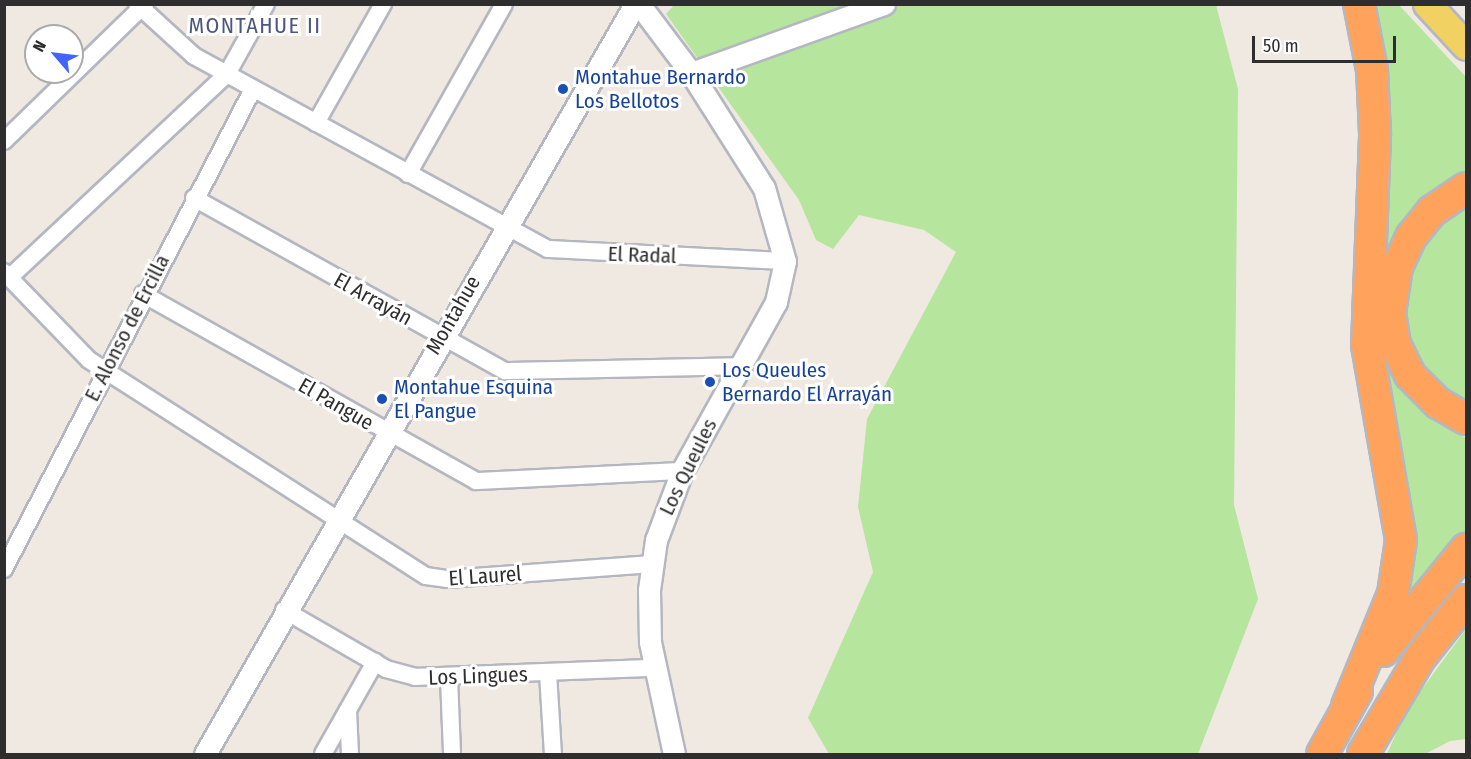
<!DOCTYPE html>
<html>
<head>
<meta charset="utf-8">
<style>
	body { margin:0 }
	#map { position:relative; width:1471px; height:759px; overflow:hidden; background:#efe9e1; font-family:"Fira Sans Condensed",sans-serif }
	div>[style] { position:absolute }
	.green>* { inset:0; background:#b6e59e }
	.roads { filter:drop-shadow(2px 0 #b4b7c1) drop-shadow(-2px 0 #b4b7c1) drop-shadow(0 2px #b4b7c1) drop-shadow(0 -2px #b4b7c1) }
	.minor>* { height:16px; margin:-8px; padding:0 8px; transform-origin:8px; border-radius:8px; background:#fff }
	.tertiary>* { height:21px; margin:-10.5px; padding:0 10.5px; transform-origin:10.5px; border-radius:10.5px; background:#fff }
	.primary>* { height:27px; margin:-13.5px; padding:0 13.5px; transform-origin:13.5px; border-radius:13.5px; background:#f2d163 }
	.motorway>* { height:30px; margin:-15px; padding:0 15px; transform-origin:15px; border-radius:15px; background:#ffa35c }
	.dots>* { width:16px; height:16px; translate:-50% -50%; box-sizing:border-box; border:3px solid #fff; border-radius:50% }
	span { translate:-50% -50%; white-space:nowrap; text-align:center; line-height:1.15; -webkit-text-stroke:6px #fff; paint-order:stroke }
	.transit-label { font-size:21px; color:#164399 }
	.left { translate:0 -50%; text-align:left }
	.street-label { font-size:21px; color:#2e2e2e }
	.neighbourhood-label { font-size:22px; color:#4d5680; letter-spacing:1.5px }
	.frame { position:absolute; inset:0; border:6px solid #2e2e2e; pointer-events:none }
	.north { position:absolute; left:24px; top:24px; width:60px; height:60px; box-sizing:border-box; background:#fff; border:2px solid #ababab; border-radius:50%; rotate:298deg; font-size:16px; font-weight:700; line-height:24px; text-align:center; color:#2e2e2e }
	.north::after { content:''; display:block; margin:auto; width:21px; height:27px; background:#4264fb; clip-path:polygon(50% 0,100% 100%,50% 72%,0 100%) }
	.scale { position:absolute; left:1252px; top:36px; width:144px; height:27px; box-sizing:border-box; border:3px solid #2e2e2e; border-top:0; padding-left:8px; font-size:18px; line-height:21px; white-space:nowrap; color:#2e2e2e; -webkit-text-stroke:4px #fff; paint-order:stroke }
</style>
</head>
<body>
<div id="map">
	<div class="green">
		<div style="clip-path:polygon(675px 4px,1216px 5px,1238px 89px,1234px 505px,1258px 599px,1198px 754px,829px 754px,808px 718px,873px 572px,858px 507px,867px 419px,956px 252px,924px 230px,859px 215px,833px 249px,816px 240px,799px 200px,666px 14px)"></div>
		<div style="clip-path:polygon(1374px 5px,1399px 5px,1466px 77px,1466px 175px,1393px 239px,1381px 264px,1386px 66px)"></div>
		<div style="clip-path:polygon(1466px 205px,1466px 406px,1424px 372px,1404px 325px,1408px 279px,1418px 252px,1438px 226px)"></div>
		<div style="clip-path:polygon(1379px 335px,1395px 377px,1414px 403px,1437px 423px,1466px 438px,1466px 531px,1412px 590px,1406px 504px)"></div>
		<div style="clip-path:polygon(1466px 629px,1466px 739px,1450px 741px,1425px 754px,1387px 754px,1406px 711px)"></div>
	</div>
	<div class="roads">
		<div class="minor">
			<div style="left:137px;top:4px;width:77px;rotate:42.4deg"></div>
			<div style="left:194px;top:56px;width:403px;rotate:28.6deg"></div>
			<div style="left:548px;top:249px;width:237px;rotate:2.9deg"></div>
			<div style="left:316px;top:123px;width:137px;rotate:-60.6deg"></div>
			<div style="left:4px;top:141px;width:197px;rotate:-44.2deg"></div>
			<div style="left:408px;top:174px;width:195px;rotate:-60.5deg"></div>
			<div style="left:194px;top:198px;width:356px;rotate:29.1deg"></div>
			<div style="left:505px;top:371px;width:236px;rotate:-1.2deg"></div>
			<div style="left:4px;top:272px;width:122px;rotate:46deg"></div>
			<div style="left:89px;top:360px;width:400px;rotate:32.7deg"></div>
			<div style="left:426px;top:576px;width:22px;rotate:8deg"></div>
			<div style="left:448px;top:579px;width:204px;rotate:-4.2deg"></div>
			<div style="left:10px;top:277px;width:297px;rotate:-43.1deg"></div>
			<div style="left:227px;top:74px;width:80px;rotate:-60.9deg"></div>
			<div style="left:143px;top:294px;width:382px;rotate:29.3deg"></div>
			<div style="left:476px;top:481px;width:206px;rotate:-2.8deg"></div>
			<div style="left:4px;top:569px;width:541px;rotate:-62.58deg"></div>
			<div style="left:284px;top:610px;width:118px;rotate:30deg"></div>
			<div style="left:386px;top:669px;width:30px;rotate:15deg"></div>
			<div style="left:415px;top:677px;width:238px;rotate:-2.2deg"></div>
			<div style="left:548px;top:673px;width:81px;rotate:86.5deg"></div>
			<div style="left:449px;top:678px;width:76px;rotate:87.7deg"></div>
			<div style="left:348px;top:710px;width:44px;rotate:87.4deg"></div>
			<div style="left:323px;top:754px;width:106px;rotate:-60.5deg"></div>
		</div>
		<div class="tertiary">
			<div style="left:639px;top:4px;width:86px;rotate:53deg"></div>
			<div style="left:691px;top:73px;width:136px;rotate:57.6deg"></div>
			<div style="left:764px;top:188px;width:76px;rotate:74deg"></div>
			<div style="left:785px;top:261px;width:42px;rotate:102.4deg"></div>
			<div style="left:776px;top:302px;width:193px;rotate:119.1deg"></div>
			<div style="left:682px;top:471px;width:74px;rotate:110.6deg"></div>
			<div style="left:656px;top:540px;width:50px;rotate:98deg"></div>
			<div style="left:649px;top:590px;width:52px;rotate:88.9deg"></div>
			<div style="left:650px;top:642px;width:115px;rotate:77.9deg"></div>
			<div style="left:691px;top:73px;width:205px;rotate:-19.7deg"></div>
			<div style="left:205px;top:754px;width:865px;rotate:-60.17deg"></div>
		</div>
		<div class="primary">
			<div style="left:1427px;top:4px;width:57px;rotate:47.1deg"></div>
		</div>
		<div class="motorway">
			<div style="left:1466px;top:188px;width:41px;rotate:145.9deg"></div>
			<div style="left:1432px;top:211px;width:33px;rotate:129deg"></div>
			<div style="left:1411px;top:237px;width:33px;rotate:115deg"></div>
			<div style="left:1397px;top:267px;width:47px;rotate:98.7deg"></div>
			<div style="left:1390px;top:313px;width:31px;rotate:81deg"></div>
			<div style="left:1395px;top:344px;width:34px;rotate:64deg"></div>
			<div style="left:1410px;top:375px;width:40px;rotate:45deg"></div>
			<div style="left:1438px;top:403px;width:32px;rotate:30deg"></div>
			<div style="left:1383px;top:651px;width:132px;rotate:-50.9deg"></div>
			<div style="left:1347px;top:706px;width:121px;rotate:-67.7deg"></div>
			<div style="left:1393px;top:594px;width:55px;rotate:-81.6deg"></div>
			<div style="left:1401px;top:540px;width:198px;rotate:-99.9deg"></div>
			<div style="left:1367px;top:345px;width:212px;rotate:-87.8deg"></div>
			<div style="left:1375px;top:133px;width:63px;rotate:-92.7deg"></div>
			<div style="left:1372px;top:70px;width:67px;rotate:-101.1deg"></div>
			<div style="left:1322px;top:754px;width:72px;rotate:-60.9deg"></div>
			<div style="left:1363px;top:754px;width:112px;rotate:-59.3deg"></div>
			<div style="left:1420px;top:658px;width:74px;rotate:-51.6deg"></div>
		</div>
	</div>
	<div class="dots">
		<div style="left:563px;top:89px;background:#1a4fb4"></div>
		<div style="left:710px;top:382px;background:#1a4fb4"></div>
		<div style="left:382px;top:399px;background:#1a4fb4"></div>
	</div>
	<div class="transit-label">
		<span class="left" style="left:575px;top:89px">Montahue Bernardo<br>Los Bellotos</span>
		<span class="left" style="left:722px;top:382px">Los Queules<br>Bernardo El Arrayán</span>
		<span class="left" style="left:394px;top:399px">Montahue Esquina<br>El Pangue</span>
	</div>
	<div class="street-label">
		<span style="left:642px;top:255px;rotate:2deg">El Radal</span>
		<span style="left:373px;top:299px;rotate:29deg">El Arrayán</span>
		<span style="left:453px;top:315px;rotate:-60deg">Montahue</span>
		<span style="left:127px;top:328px;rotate:-63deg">E. Alonso de Ercilla</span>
		<span style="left:336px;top:404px;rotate:30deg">El Pangue</span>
		<span style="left:688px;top:467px;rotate:-64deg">Los Queules</span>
		<span style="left:485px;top:576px;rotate:-4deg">El Laurel</span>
		<span style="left:478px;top:676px;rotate:-2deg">Los Lingues</span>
	</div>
	<div class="neighbourhood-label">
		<span style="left:255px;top:26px">MONTAHUE II</span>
	</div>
	<div class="frame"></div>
	<div class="north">N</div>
	<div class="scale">50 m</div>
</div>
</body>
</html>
